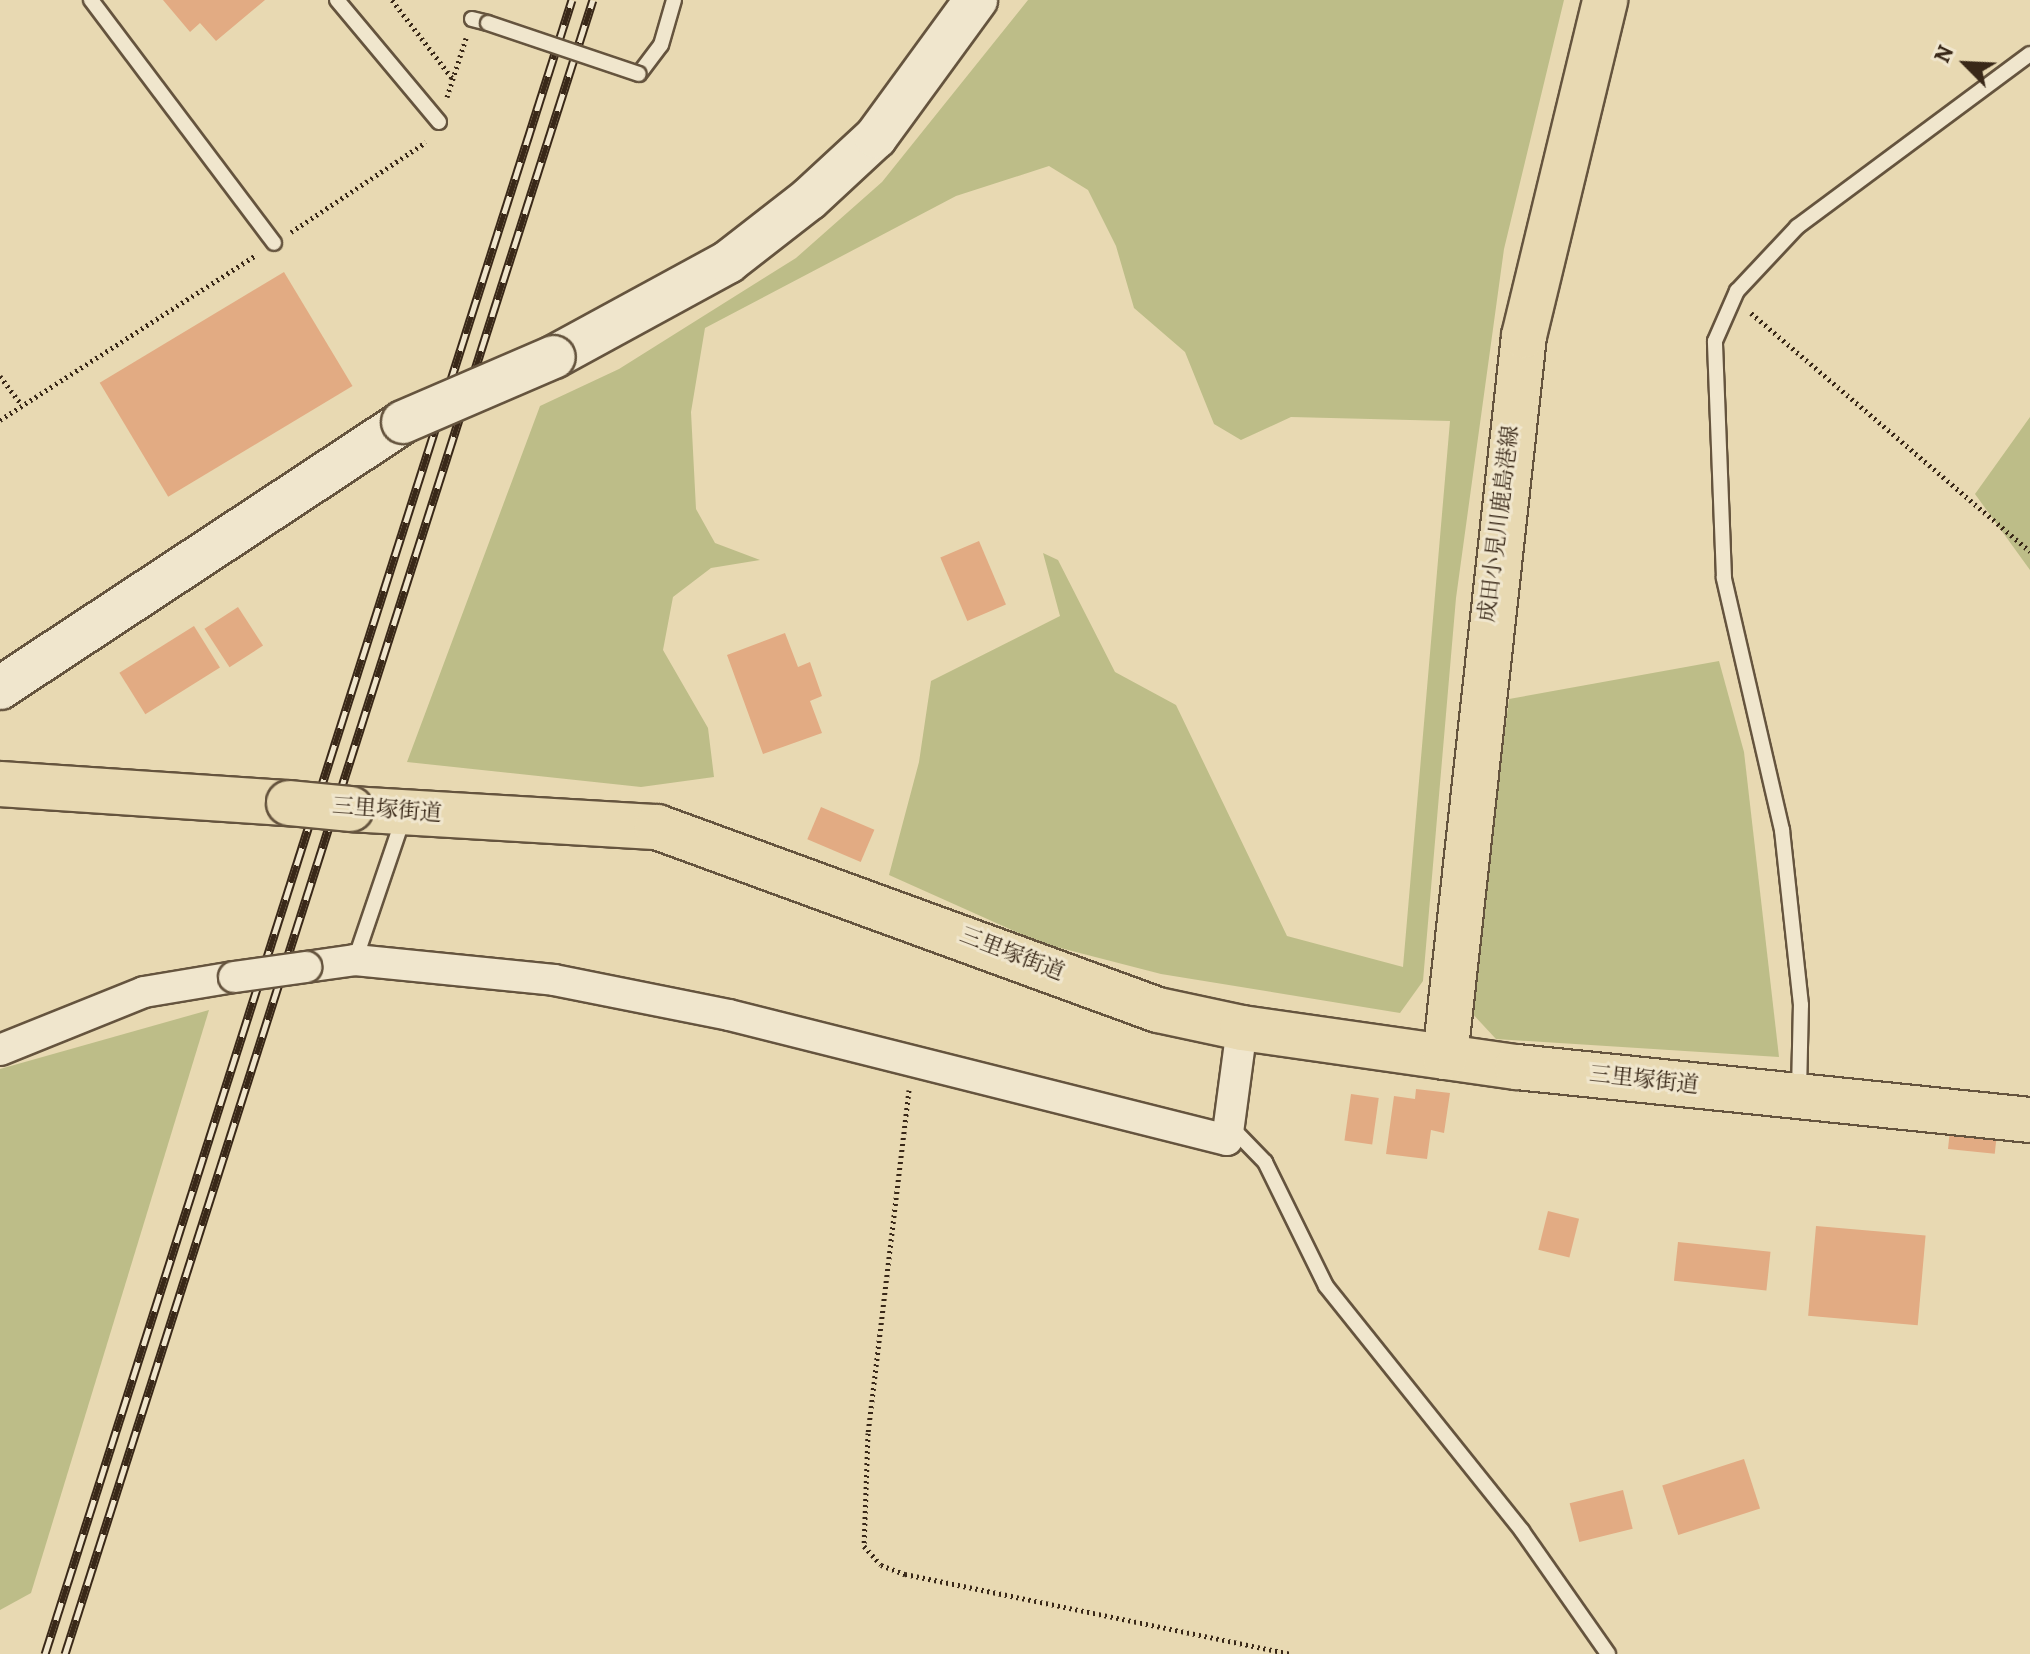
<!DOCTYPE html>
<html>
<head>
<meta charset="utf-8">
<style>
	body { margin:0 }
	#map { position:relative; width:2030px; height:1654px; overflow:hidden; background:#e8d9b2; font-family:Alegreya,"Noto Serif JP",serif }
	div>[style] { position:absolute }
	.green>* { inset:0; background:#bdbd88 }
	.building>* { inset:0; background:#e2ab83; transform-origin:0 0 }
	.path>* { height:5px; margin-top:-2.5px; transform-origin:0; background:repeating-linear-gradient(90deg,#392818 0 2px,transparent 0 6px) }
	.roads { filter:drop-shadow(2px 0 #65543e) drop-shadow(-2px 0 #65543e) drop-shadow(0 2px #65543e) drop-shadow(0 -2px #65543e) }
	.lane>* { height:14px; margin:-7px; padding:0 7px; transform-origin:7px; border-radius:7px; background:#f0e6cd }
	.street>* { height:30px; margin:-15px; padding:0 15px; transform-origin:15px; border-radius:15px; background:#f0e6cd }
	.secondary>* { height:42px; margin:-21px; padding:0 21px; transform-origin:21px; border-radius:21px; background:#f0e6cd }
	.primary>* { height:44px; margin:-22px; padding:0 22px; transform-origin:22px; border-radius:22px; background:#e8d9b2 }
	.rail>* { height:9px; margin-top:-4.5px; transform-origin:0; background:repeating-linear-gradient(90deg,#f0e6cd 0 18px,#392818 0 36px); box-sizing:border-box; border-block:2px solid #392818 }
	.bridges { filter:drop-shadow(2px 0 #65543e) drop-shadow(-2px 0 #65543e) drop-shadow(0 2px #65543e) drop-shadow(0 -2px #65543e) }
	.lane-bridge>* { height:14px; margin:-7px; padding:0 7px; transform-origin:7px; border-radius:7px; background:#f0e6cd }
	.street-bridge>* { height:30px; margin:-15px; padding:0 15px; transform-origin:15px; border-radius:15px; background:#f0e6cd }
	.secondary-bridge>* { height:42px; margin:-21px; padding:0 21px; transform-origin:21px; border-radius:21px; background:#f0e6cd }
	.primary-bridge>* { height:44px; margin:-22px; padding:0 22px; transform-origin:22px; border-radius:22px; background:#e8d9b2 }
	span { translate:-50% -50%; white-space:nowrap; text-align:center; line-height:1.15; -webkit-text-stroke:6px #f0e6cd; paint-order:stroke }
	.street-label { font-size:22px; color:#392818 }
	.north { position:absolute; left:1926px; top:24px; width:80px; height:80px; -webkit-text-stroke:6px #f0e6cd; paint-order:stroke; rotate:294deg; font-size:22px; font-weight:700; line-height:32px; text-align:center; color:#392818 }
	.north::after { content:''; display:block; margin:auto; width:28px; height:36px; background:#392818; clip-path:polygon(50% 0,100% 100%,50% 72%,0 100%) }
</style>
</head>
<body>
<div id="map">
	<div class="green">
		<div style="clip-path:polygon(1028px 0,1564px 0,1504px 249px,1456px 598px,1423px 981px,1400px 1013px,1161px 974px,1041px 943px,889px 875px,919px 762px,931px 681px,1060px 616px,1043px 553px,1058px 560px,1115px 672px,1176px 705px,1287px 936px,1403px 967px,1450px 421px,1291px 417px,1241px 440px,1214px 424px,1185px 352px,1134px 308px,1116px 246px,1088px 190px,1049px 166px,956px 196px,705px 328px,691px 412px,696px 509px,715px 543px,760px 560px,711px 568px,673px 597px,663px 650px,708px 728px,714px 777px,641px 787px,407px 762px,540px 406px,619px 369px,796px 258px,882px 182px)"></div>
		<div style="clip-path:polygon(2030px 417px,2030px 570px,1975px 494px)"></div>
		<div style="clip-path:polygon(1719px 661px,1744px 752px,1779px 1057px,1496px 1039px,1469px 1010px,1509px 699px)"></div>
		<div style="clip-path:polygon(209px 1010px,31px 1593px,0 1610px,0 1069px)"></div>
	</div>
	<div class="building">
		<div style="clip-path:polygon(163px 0,265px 0,216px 41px,200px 23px,190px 32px)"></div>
		<div style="left:284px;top:272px;width:133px;height:215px;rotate:59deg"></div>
		<div style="left:979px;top:541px;width:69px;height:42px;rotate:67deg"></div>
		<div style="left:238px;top:607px;width:46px;height:40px;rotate:57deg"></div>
		<div style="left:194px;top:626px;width:49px;height:88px;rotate:58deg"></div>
		<div style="clip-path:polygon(785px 633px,798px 667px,810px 662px,822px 696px,810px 701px,822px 733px,763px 754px,727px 655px)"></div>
		<div style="left:821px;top:807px;width:58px;height:35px;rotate:23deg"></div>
		<div style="clip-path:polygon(1416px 1089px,1450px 1093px,1444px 1133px,1431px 1130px,1427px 1159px,1386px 1154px,1394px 1096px,1415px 1099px)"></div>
		<div style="left:1351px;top:1094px;width:28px;height:47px;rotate:8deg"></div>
		<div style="left:1950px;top:1130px;width:47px;height:19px;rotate:6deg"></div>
		<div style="left:1548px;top:1211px;width:32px;height:40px;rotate:14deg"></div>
		<div style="left:1816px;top:1226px;width:110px;height:90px;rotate:5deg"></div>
		<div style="left:1678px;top:1242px;width:93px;height:39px;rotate:6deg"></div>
		<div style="left:1744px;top:1459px;width:52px;height:86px;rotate:72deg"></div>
		<div style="left:1623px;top:1490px;width:40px;height:55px;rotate:76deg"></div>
	</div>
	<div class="path">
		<div style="left:392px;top:0;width:98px;rotate:52.4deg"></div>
		<div style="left:447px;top:97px;width:62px;rotate:-72.1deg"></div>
		<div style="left:291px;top:232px;width:162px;rotate:-33.7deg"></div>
		<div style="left:1751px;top:313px;width:367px;rotate:40.5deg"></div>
		<div style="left:0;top:376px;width:35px;rotate:53deg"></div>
		<div style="left:0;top:420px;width:305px;rotate:-32.8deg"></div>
		<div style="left:909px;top:1090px;width:345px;rotate:96.8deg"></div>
		<div style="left:868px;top:1433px;width:113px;rotate:92deg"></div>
		<div style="left:864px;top:1546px;width:25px;rotate:48deg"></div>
		<div style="left:881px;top:1565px;width:26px;rotate:21deg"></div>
		<div style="left:905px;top:1574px;width:394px;rotate:11.7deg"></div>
	</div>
	<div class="roads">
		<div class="lane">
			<div style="left:91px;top:0;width:304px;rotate:53deg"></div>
			<div style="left:337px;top:0;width:159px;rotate:50.1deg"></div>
			<div style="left:472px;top:19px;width:16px;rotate:14deg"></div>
			<div style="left:639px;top:74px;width:36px;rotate:-53deg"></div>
			<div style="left:661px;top:45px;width:47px;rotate:-73.9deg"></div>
			<div style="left:355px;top:960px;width:152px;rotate:-71.2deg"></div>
			<div style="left:1799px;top:1091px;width:86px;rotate:-88.7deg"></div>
			<div style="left:1801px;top:1005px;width:176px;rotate:-96.2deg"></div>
			<div style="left:1782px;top:830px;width:259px;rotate:-103deg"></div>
			<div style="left:1724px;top:578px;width:237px;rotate:-92.2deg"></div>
			<div style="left:1715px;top:341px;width:55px;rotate:-66.3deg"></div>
			<div style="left:1737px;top:291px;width:88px;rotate:-46.8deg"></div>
			<div style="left:1797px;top:227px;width:290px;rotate:-36.6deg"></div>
			<div style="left:1231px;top:1127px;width:49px;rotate:45.8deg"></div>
			<div style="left:1265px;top:1162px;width:138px;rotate:63.8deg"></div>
			<div style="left:1326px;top:1286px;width:314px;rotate:51.3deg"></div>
			<div style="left:1522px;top:1531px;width:150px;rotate:55deg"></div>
		</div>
		<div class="street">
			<div style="left:306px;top:967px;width:49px;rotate:-8.1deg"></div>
			<div style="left:355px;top:960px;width:200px;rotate:5.7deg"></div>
			<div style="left:554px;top:980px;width:178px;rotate:11.3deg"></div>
			<div style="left:729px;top:1015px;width:513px;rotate:14.09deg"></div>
			<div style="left:1227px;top:1140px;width:113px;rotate:-82.4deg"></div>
			<div style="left:0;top:1050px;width:155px;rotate:-21.9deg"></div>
			<div style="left:144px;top:992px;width:91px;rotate:-9.5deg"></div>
		</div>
		<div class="secondary">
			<div style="left:554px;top:357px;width:198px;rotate:-28.6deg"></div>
			<div style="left:728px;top:262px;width:103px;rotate:-37.9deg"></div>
			<div style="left:809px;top:199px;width:91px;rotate:-42.8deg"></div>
			<div style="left:876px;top:137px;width:170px;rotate:-53.9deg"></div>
			<div style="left:0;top:688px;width:483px;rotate:-33.4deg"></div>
		</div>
		<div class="primary">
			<div style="left:0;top:784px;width:290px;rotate:3.8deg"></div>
			<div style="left:351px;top:809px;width:307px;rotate:3.4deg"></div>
			<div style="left:657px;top:827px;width:533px;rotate:20.07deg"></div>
			<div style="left:1158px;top:1010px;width:86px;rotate:12.1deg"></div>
			<div style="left:1242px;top:1028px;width:278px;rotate:8.1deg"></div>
			<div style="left:1517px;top:1067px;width:516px;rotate:5.9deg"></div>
			<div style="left:1445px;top:1057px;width:725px;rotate:-83.75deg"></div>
			<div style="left:1524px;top:336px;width:346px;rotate:-76.4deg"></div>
		</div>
	</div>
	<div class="rail">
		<div style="left:45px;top:1654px;width:1736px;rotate:-72.33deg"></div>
		<div style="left:65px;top:1654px;width:1736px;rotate:-72.3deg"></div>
	</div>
	<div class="bridges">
		<div class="lane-bridge">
			<div style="left:488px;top:23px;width:159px;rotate:18.7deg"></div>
		</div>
		<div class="street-bridge">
			<div style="left:234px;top:977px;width:73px;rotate:-7.9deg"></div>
		</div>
		<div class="secondary-bridge">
			<div style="left:403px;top:422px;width:164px;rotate:-23.3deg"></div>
		</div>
		<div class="primary-bridge">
			<div style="left:289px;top:803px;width:62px;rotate:5.5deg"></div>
		</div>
	</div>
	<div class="street-label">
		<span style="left:1499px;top:524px;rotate:-83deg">成田小見川鹿島港線</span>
		<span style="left:387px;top:810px;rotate:4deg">三里塚街道</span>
		<span style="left:1012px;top:954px;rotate:21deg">三里塚街道</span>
		<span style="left:1644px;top:1080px;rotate:6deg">三里塚街道</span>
	</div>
	<div class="north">N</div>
</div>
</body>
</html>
